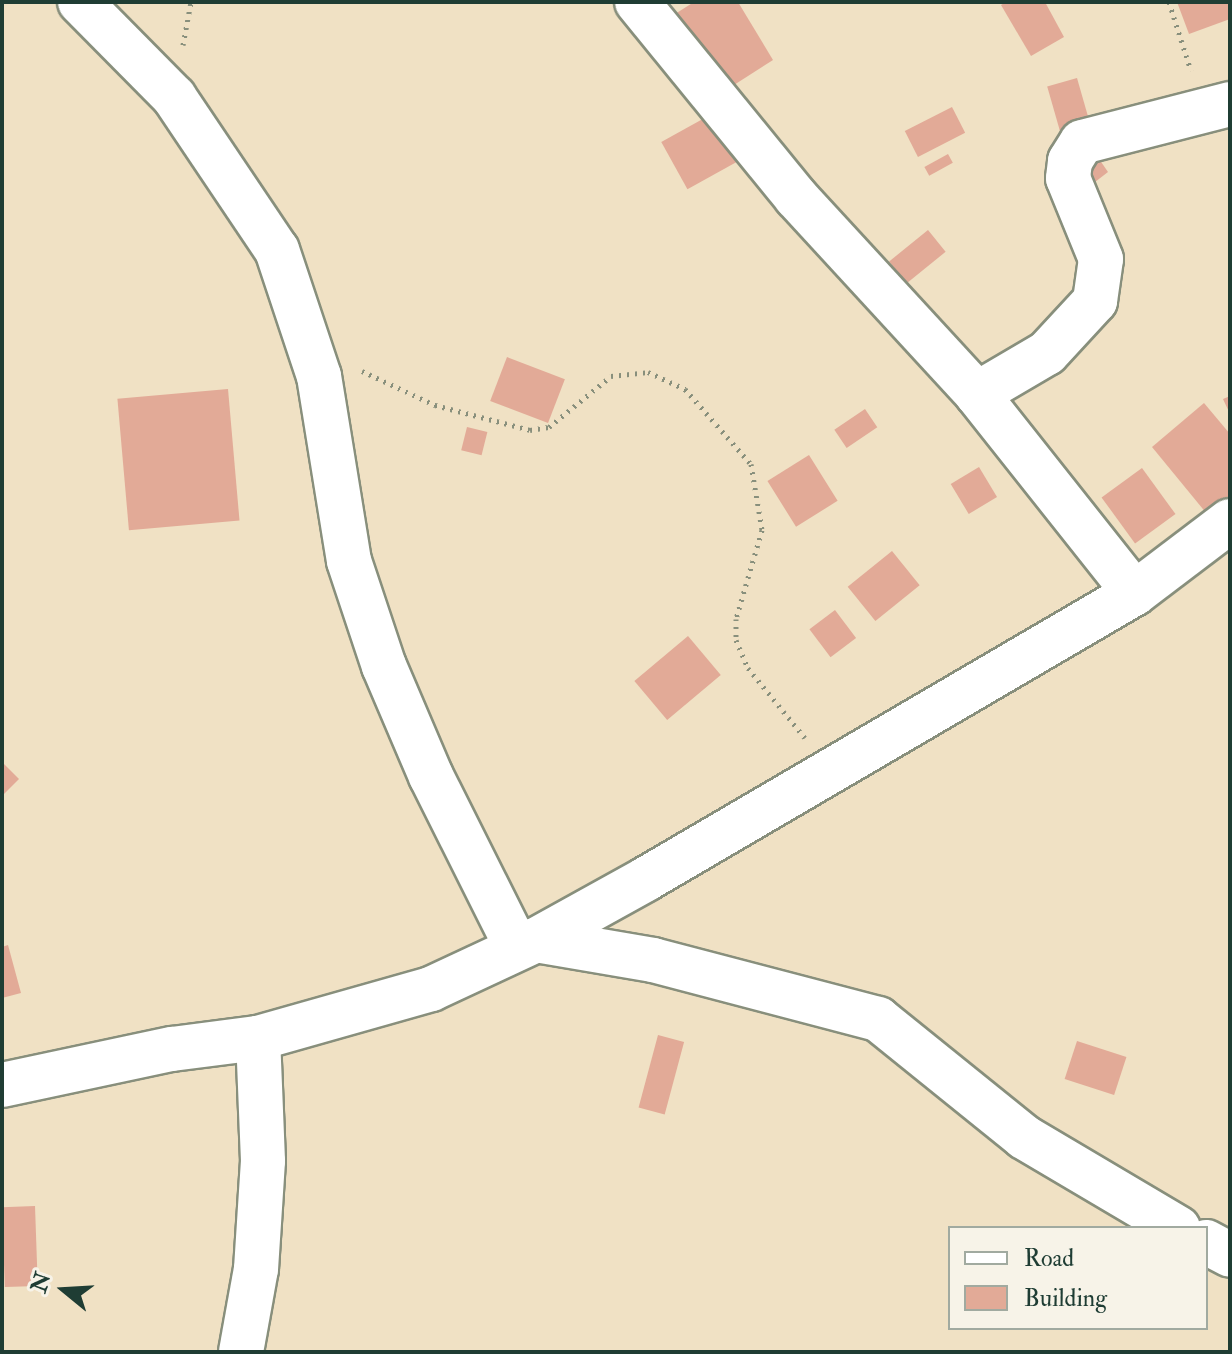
<!DOCTYPE html>
<html>
<head>
<meta charset="utf-8">
<style>
	body { margin:0 }
	#map { position:relative; width:1232px; height:1354px; overflow:hidden; background:#f0e1c4; font-family:"IM FELL Double Pica",serif }
	div>[style] { position:absolute }
	.building>* { inset:0; background:#e2aa97; transform-origin:0 0 }
	.path>* { height:5px; margin-top:-2.5px; transform-origin:0; background:repeating-linear-gradient(90deg,#888f7c 0 2px,transparent 0 8px) }
	.roads { filter:drop-shadow(2px 0 #888f7c) drop-shadow(-2px 0 #888f7c) drop-shadow(0 2px #888f7c) drop-shadow(0 -2px #888f7c) }
	.minor>* { height:44px; margin:-22px; padding:0 22px; transform-origin:22px; border-radius:22px; background:#fff }
	span { translate:-50% -50%; white-space:nowrap; text-align:center; line-height:1.15; -webkit-text-stroke:6px #f7f3e8; paint-order:stroke }
	.frame { position:absolute; inset:0; border:4px solid #1f3d34; pointer-events:none }
	.legend { position:absolute; left:948px; top:1226px; width:260px; height:104px; box-sizing:border-box; background:#f7f3e8; border:2px solid #a1aaa0; margin:0; padding:10px 14px; list-style:none; font-size:24px; color:#1f3d34 }
	.legend li { display:flex; align-items:center; gap:16px; height:40px }
	.legend b { width:40px; border:2px solid #a1aaa0 }
	.north { position:absolute; left:24px; top:1250px; width:80px; height:80px; -webkit-text-stroke:6px #f7f3e8; paint-order:stroke; rotate:288deg; font-size:22px; font-weight:700; line-height:32px; text-align:center; color:#1f3d34 }
	.north::after { content:''; display:block; margin:auto; width:28px; height:36px; background:#1f3d34; clip-path:polygon(50% 0,100% 100%,50% 72%,0 100%) }
</style>
</head>
<body>
<div id="map">
	<div class="building">
		<div style="clip-path:polygon(694px 2px,738px 2px,773px 60px,723px 92px,675px 14px)"></div>
		<div style="clip-path:polygon(1006px 2px,1045px 2px,1064px 37px,1031px 56px,1001px 5px)"></div>
		<div style="clip-path:polygon(1177px 2px,1230px 2px,1230px 19px,1189px 34px)"></div>
		<div style="left:1077px;top:78px;width:46px;height:31px;rotate:74deg"></div>
		<div style="left:952px;top:107px;width:29px;height:53px;rotate:63deg"></div>
		<div style="left:719px;top:110px;width:54px;height:66px;rotate:61deg"></div>
		<div style="clip-path:polygon(1095px 153px,1108px 172px,1086px 189px)"></div>
		<div style="left:948px;top:154px;width:10px;height:27px;rotate:61deg"></div>
		<div style="left:928px;top:230px;width:28px;height:50px;rotate:51deg"></div>
		<div style="left:507px;top:357px;width:62px;height:47px;rotate:21deg"></div>
		<div style="left:228px;top:389px;width:132px;height:111px;rotate:85deg"></div>
		<div style="clip-path:polygon(1230px 396px,1230px 414px,1223px 399px)"></div>
		<div style="clip-path:polygon(1204px 403px,1230px 434px,1230px 495px,1207px 514px,1152px 447px)"></div>
		<div style="left:865px;top:409px;width:22px;height:37px;rotate:56deg"></div>
		<div style="left:467px;top:427px;width:21px;height:24px;rotate:14deg"></div>
		<div style="left:809px;top:455px;width:54px;height:49px;rotate:58deg"></div>
		<div style="left:979px;top:467px;width:35px;height:33px;rotate:59deg"></div>
		<div style="left:1142px;top:468px;width:57px;height:50px;rotate:54deg"></div>
		<div style="left:892px;top:551px;width:44px;height:57px;rotate:51deg"></div>
		<div style="left:835px;top:610px;width:35px;height:32px;rotate:53deg"></div>
		<div style="left:688px;top:636px;width:51px;height:70px;rotate:50deg"></div>
		<div style="clip-path:polygon(2px 762px,19px 779px,2px 796px)"></div>
		<div style="clip-path:polygon(8px 945px,21px 993px,2px 998px,2px 947px)"></div>
		<div style="left:658px;top:1035px;width:27px;height:75px;rotate:15deg"></div>
		<div style="left:1077px;top:1041px;width:52px;height:40px;rotate:18deg"></div>
		<div style="left:35px;top:1206px;width:80px;height:33px;rotate:88deg"></div>
	</div>
	<div class="path">
		<div style="left:1169px;top:2px;width:72px;rotate:72.3deg"></div>
		<div style="left:183px;top:45px;width:44px;rotate:-79.5deg"></div>
		<div style="left:362px;top:371px;width:81px;rotate:25deg"></div>
		<div style="left:435px;top:405px;width:98px;rotate:14.7deg"></div>
		<div style="left:530px;top:430px;width:19px;rotate:-9deg"></div>
		<div style="left:549px;top:427px;width:80px;rotate:-39.4deg"></div>
		<div style="left:611px;top:376px;width:37px;rotate:-6deg"></div>
		<div style="left:648px;top:372px;width:41px;rotate:24.7deg"></div>
		<div style="left:685px;top:389px;width:100px;rotate:48.7deg"></div>
		<div style="left:751px;top:464px;width:67px;rotate:80.5deg"></div>
		<div style="left:762px;top:530px;width:93px;rotate:106.3deg"></div>
		<div style="left:736px;top:619px;width:21px;rotate:90deg"></div>
		<div style="left:736px;top:640px;width:30px;rotate:67deg"></div>
		<div style="left:748px;top:668px;width:90px;rotate:50.8deg"></div>
	</div>
	<div class="roads">
		<div class="minor">
			<div style="left:80px;top:2px;width:134px;rotate:45.3deg"></div>
			<div style="left:174px;top:97px;width:184px;rotate:56.1deg"></div>
			<div style="left:277px;top:250px;width:133px;rotate:71.6deg"></div>
			<div style="left:319px;top:376px;width:187px;rotate:80.8deg"></div>
			<div style="left:349px;top:561px;width:111px;rotate:71.6deg"></div>
			<div style="left:384px;top:666px;width:120px;rotate:66.9deg"></div>
			<div style="left:431px;top:776px;width:190px;rotate:63.4deg"></div>
			<div style="left:637px;top:2px;width:252px;rotate:50.8deg"></div>
			<div style="left:796px;top:197px;width:268px;rotate:47.4deg"></div>
			<div style="left:977px;top:394px;width:254px;rotate:51.6deg"></div>
			<div style="left:977px;top:394px;width:81px;rotate:-30.4deg"></div>
			<div style="left:1047px;top:353px;width:71px;rotate:-47.3deg"></div>
			<div style="left:1095px;top:301px;width:42px;rotate:-81.9deg"></div>
			<div style="left:1101px;top:259px;width:87px;rotate:-112.2deg"></div>
			<div style="left:1068px;top:178px;width:17px;rotate:-83deg"></div>
			<div style="left:1070px;top:161px;width:22px;rotate:-58deg"></div>
			<div style="left:1082px;top:142px;width:153px;rotate:-14.4deg"></div>
			<div style="left:536px;top:940px;width:119px;rotate:9.7deg"></div>
			<div style="left:653px;top:960px;width:233px;rotate:14.7deg"></div>
			<div style="left:878px;top:1019px;width:188px;rotate:38.9deg"></div>
			<div style="left:1024px;top:1137px;width:179px;rotate:30.6deg"></div>
			<div style="left:2px;top:1085px;width:174px;rotate:-12deg"></div>
			<div style="left:172px;top:1049px;width:87px;rotate:-7.3deg"></div>
			<div style="left:258px;top:1038px;width:180px;rotate:-15.8deg"></div>
			<div style="left:431px;top:989px;width:116px;rotate:-25deg"></div>
			<div style="left:536px;top:940px;width:126px;rotate:-29deg"></div>
			<div style="left:646px;top:879px;width:566px;rotate:-30.32deg"></div>
			<div style="left:1135px;top:593px;width:119px;rotate:-37.2deg"></div>
			<div style="left:1206px;top:1242px;width:27px;rotate:28deg"></div>
			<div style="left:241px;top:1352px;width:84px;rotate:-79.8deg"></div>
			<div style="left:256px;top:1269px;width:108px;rotate:-86.3deg"></div>
			<div style="left:263px;top:1161px;width:123px;rotate:-92.3deg"></div>
		</div>
	</div>
	<div class="frame"></div>
	<ul class="legend">
	<li><b style="height:10px;background:#fff"></b>Road</li>
	<li><b style="height:22px;background:#e2aa97"></b>Building</li>
	</ul>
	<div class="north">N</div>
</div>
</body>
</html>
